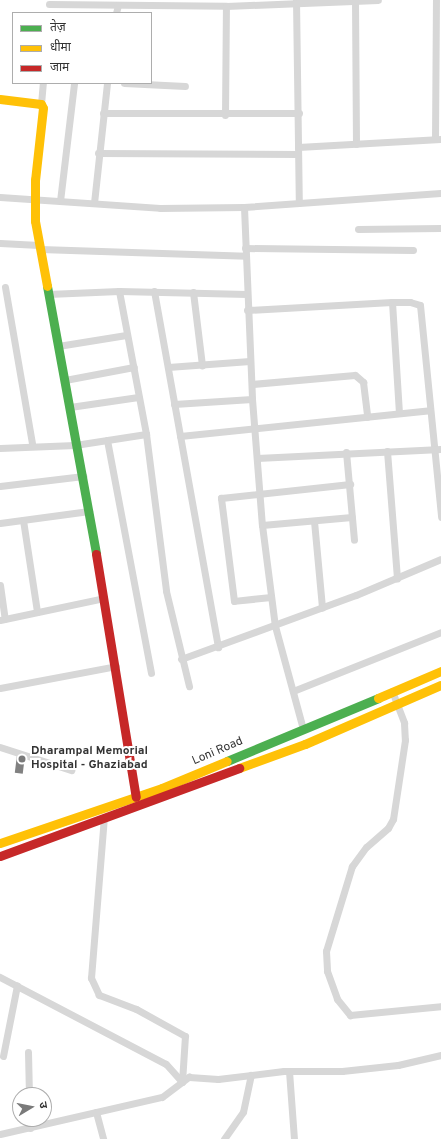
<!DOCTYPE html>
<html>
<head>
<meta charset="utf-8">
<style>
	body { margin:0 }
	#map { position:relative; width:441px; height:1139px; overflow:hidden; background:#fff; font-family:Overpass,"Noto Sans Devanagari",sans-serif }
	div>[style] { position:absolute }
	.building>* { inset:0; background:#818181; transform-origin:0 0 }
	.street>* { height:7px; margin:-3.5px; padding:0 3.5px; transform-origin:3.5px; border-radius:3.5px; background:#d7d7d7 }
	.fast>* { height:9px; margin:-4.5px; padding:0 4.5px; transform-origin:4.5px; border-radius:4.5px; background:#4caf50 }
	.slow>* { height:9px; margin:-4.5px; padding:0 4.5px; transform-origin:4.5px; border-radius:4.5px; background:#ffc107 }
	.jam>* { height:9px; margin:-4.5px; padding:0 4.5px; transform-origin:4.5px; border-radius:4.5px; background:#c62828 }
	.dots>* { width:11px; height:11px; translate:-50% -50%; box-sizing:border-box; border:2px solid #fff; border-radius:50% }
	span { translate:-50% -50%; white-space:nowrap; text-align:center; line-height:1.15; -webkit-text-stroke:4px #fff; paint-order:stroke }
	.poi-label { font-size:12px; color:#333; font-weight:700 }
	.left { translate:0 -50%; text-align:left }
	.street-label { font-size:12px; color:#333 }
	.legend { position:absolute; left:12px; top:12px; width:140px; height:72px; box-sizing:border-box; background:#fff; border:1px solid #adadad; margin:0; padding:5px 7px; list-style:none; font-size:12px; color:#333 }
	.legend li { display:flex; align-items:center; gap:8px; height:20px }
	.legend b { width:20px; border:1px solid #adadad }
	.north { position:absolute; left:12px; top:1087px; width:40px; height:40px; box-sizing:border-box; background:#fff; border:1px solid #adadad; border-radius:50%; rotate:80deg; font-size:11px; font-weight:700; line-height:16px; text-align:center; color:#333 }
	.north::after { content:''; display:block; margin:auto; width:14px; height:18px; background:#7a7a7a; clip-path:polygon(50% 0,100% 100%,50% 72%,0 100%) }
</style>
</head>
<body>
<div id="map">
	<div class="building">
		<div style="left:17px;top:755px;width:8px;height:18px;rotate:7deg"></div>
	</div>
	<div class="street">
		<div style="left:296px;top:0;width:203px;rotate:89.2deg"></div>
		<div style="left:355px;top:1px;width:143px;rotate:89.6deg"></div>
		<div style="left:49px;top:4px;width:177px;rotate:0.6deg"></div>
		<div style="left:226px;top:6px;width:152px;rotate:-2.3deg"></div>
		<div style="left:116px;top:13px;width:8px;rotate:-76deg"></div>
		<div style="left:124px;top:83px;width:61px;rotate:2.8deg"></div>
		<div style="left:41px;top:104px;width:21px;rotate:-85deg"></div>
		<div style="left:103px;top:113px;width:196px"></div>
		<div style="left:225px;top:115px;width:109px;rotate:-89.5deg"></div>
		<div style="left:435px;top:139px;width:139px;rotate:-89.6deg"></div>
		<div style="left:298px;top:147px;width:143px;rotate:-3.2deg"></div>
		<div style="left:98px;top:153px;width:200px;rotate:0.3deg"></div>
		<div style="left:0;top:197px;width:160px;rotate:3.9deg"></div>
		<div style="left:160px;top:208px;width:84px;rotate:-0.7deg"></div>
		<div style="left:244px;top:207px;width:197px;rotate:-4.1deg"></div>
		<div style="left:60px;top:201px;width:119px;rotate:-83.2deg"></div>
		<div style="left:94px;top:203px;width:121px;rotate:-83.8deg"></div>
		<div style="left:244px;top:207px;width:192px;rotate:87.6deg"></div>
		<div style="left:252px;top:399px;width:126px;rotate:85.5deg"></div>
		<div style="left:262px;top:525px;width:102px;rotate:82.7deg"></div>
		<div style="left:275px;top:626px;width:107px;rotate:74.8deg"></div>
		<div style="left:358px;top:229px;width:83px;rotate:-0.7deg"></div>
		<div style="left:0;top:243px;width:39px;rotate:3deg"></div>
		<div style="left:245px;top:248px;width:168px;rotate:0.7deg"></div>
		<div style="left:40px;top:249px;width:206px;rotate:1.9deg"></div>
		<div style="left:5px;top:287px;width:159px;rotate:80.2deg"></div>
		<div style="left:119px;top:291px;width:146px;rotate:79.3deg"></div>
		<div style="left:146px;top:434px;width:158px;rotate:82.7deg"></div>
		<div style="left:166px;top:591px;width:98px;rotate:76.4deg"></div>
		<div style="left:154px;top:291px;width:362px;rotate:79.8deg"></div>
		<div style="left:193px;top:292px;width:74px;rotate:83deg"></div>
		<div style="left:48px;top:294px;width:71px;rotate:-2.4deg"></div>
		<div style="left:119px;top:291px;width:128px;rotate:1.3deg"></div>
		<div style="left:392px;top:302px;width:111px;rotate:86.4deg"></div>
		<div style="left:247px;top:310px;width:145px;rotate:-3.2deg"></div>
		<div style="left:392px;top:302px;width:18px"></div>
		<div style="left:410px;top:302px;width:10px;rotate:17deg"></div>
		<div style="left:420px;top:305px;width:213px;rotate:84.3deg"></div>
		<div style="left:58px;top:346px;width:69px;rotate:-9.2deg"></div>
		<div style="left:168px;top:367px;width:82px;rotate:-4.2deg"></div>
		<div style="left:65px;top:380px;width:70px;rotate:-10.7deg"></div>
		<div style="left:252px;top:384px;width:103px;rotate:-5deg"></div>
		<div style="left:355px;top:375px;width:11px;rotate:41deg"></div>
		<div style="left:363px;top:382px;width:35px;rotate:83deg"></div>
		<div style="left:174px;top:404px;width:78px;rotate:-3.7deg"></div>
		<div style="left:70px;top:407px;width:69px;rotate:-8.4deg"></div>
		<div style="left:180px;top:436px;width:251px;rotate:-5.9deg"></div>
		<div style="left:107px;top:440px;width:237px;rotate:79.3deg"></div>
		<div style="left:0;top:448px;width:75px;rotate:-2.3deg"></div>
		<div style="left:75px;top:445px;width:72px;rotate:-8.8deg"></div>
		<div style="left:387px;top:451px;width:128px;rotate:85.5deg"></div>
		<div style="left:346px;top:452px;width:88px;rotate:84.8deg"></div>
		<div style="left:257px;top:458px;width:184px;rotate:-2.8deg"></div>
		<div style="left:0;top:486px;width:84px;rotate:-6.9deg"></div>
		<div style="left:23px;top:520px;width:93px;rotate:81.3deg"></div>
		<div style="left:314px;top:521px;width:87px;rotate:84.7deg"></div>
		<div style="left:0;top:523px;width:90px;rotate:-7.7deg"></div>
		<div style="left:262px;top:525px;width:90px;rotate:-5.1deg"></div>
		<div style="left:0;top:585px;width:34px;rotate:82deg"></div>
		<div style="left:271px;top:597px;width:37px;rotate:174deg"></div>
		<div style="left:234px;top:601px;width:104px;rotate:-97.2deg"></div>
		<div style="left:221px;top:498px;width:130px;rotate:-6.2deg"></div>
		<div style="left:0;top:620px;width:106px;rotate:-11.9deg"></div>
		<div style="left:181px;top:659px;width:186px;rotate:-20.1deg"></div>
		<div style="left:356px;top:595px;width:92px;rotate:-23deg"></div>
		<div style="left:0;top:688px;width:118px;rotate:-10.7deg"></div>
		<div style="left:293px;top:691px;width:159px;rotate:-21.7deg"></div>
		<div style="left:392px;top:691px;width:34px;rotate:69deg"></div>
		<div style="left:404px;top:723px;width:17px;rotate:87deg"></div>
		<div style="left:405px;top:740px;width:80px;rotate:98.6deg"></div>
		<div style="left:393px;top:819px;width:10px;rotate:119deg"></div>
		<div style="left:388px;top:828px;width:29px;rotate:139deg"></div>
		<div style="left:366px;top:847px;width:24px;rotate:126deg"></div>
		<div style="left:352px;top:866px;width:89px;rotate:107deg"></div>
		<div style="left:326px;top:951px;width:20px;rotate:87deg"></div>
		<div style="left:327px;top:971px;width:30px;rotate:70deg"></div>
		<div style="left:337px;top:999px;width:21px;rotate:51deg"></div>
		<div style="left:350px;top:1015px;width:91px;rotate:-5.6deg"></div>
		<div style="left:0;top:747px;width:75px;rotate:17.9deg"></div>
		<div style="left:0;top:977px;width:187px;rotate:27.7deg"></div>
		<div style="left:166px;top:1064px;width:24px;rotate:48deg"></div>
		<div style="left:182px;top:1082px;width:46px;rotate:-86.3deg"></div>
		<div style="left:185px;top:1036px;width:56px;rotate:-151.1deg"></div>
		<div style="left:136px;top:1009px;width:40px;rotate:-159deg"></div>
		<div style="left:99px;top:995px;width:19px;rotate:-115deg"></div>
		<div style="left:91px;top:978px;width:161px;rotate:-85.4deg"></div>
		<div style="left:28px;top:1052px;width:43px;rotate:88.7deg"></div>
		<div style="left:3px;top:1056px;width:72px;rotate:-78.8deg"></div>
		<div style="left:289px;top:1071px;width:68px;rotate:85.8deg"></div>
		<div style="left:96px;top:1112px;width:28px;rotate:75deg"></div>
		<div style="left:30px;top:1119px;width:9px;rotate:90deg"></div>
		<div style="left:0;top:1134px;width:166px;rotate:-12.9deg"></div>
		<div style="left:162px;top:1097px;width:34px;rotate:-37deg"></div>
		<div style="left:189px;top:1077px;width:29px;rotate:4deg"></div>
		<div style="left:218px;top:1079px;width:66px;rotate:-6.9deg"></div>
		<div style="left:284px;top:1071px;width:58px"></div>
		<div style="left:342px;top:1071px;width:56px;rotate:-6.1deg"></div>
		<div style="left:398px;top:1065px;width:44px;rotate:-13.1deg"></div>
		<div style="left:224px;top:1139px;width:33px;rotate:-55deg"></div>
		<div style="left:243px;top:1112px;width:38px;rotate:-78deg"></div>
	</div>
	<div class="fast">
		<div style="left:47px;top:286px;width:272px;rotate:79.6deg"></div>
		<div style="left:227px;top:761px;width:164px;rotate:-22.6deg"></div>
	</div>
	<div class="slow">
		<div style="left:0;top:99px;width:41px;rotate:7deg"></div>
		<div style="left:41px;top:104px;width:4px;rotate:63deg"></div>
		<div style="left:43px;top:108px;width:72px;rotate:96.3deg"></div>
		<div style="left:35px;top:180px;width:41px;rotate:90deg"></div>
		<div style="left:35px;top:221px;width:66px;rotate:79.5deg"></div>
		<div style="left:378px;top:698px;width:69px;rotate:-23.2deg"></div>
		<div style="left:239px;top:768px;width:70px;rotate:-20deg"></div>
		<div style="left:305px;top:744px;width:148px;rotate:-23.5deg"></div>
		<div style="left:0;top:843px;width:171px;rotate:-18.8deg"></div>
		<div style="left:162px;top:788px;width:70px;rotate:-22.6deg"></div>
	</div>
	<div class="jam">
		<div style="left:96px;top:554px;width:246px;rotate:80.7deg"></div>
		<div style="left:0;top:856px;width:255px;rotate:-20.2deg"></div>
	</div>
	<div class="dots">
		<div style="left:22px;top:759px;background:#7a7a7a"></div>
	</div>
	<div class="poi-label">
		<span class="left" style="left:31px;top:759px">Dharampal Memorial<br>Hospital - Ghaziabad</span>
	</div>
	<div class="street-label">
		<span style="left:218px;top:752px;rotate:-23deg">Loni Road</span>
	</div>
	<ul class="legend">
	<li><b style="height:5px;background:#4caf50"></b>तेज़</li>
	<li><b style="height:5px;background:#ffc107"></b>धीमा</li>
	<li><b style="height:5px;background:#c62828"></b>जाम</li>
	</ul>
	<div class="north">उ</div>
</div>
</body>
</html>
